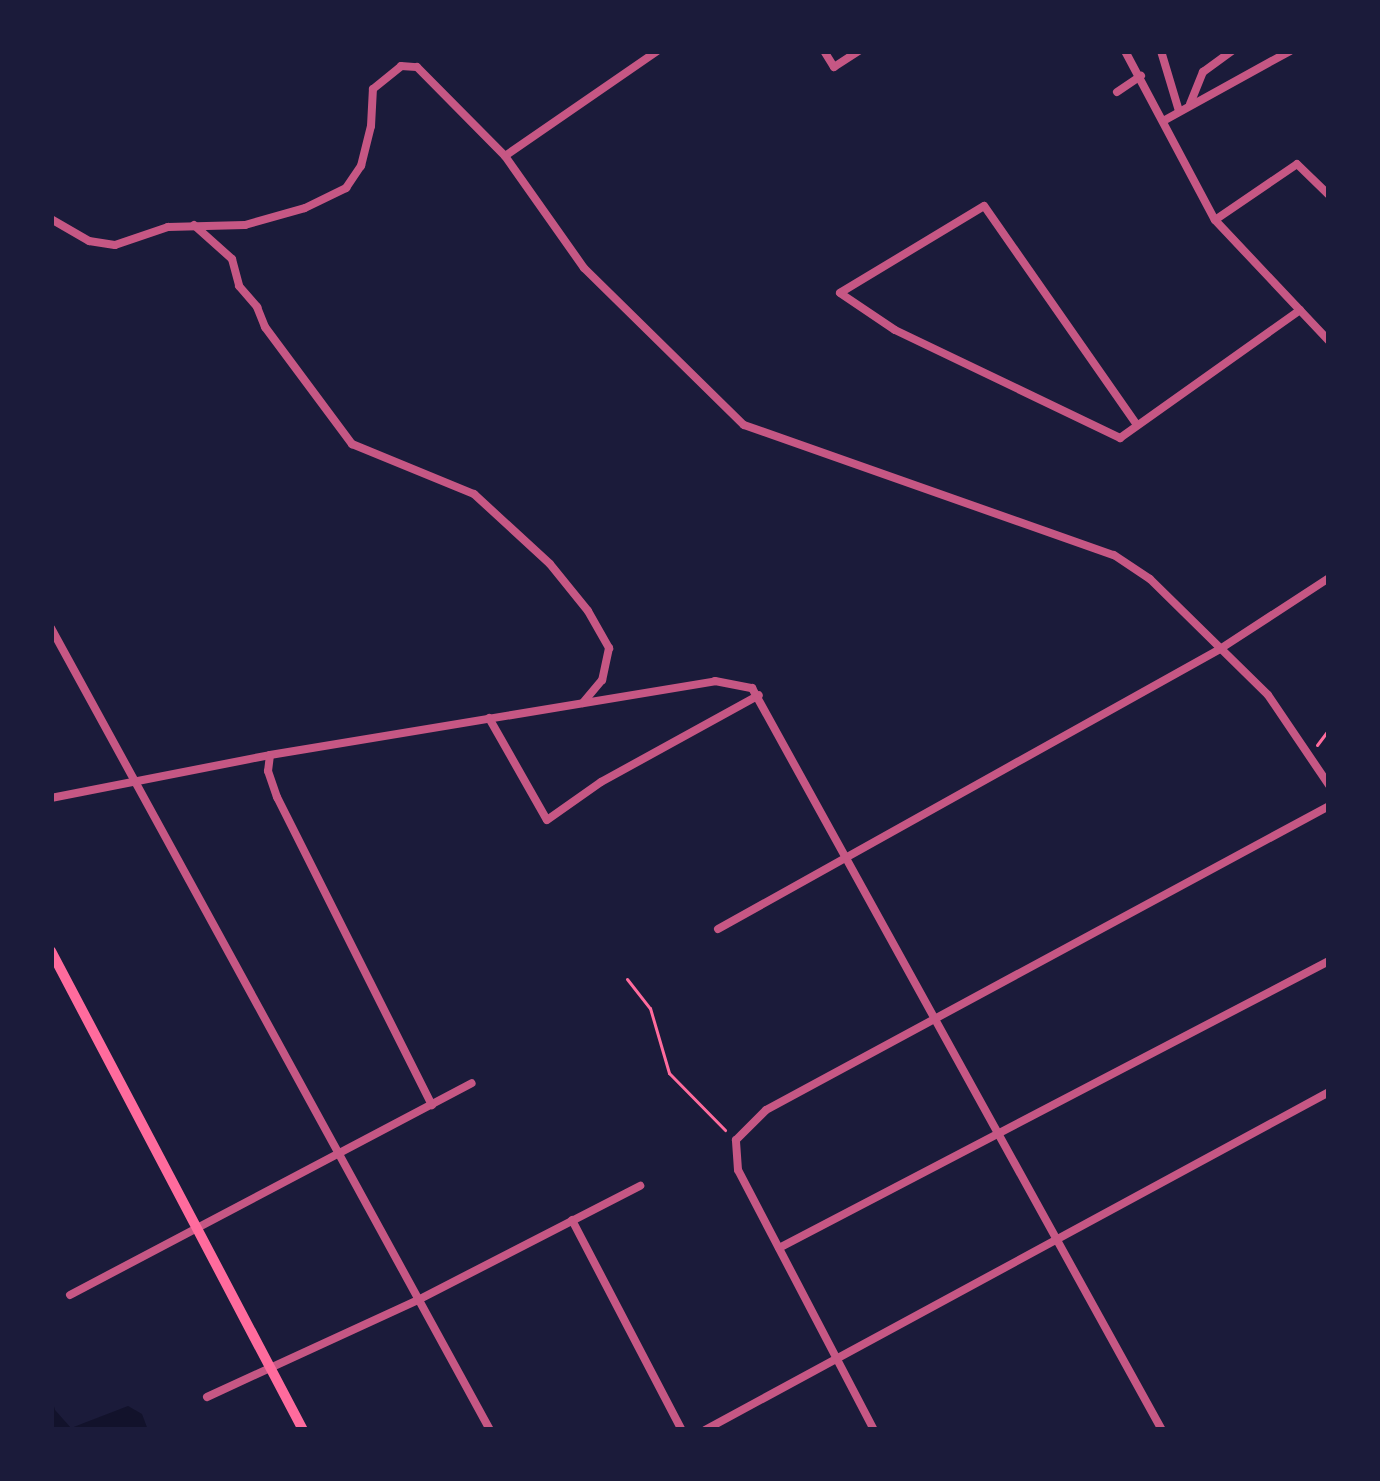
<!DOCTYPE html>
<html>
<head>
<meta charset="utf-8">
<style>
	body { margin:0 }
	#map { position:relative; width:1380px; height:1481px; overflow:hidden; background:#1b1b3a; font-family:"Space Grotesk",sans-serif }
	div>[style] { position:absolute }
	.water>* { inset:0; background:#12122b }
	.path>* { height:3px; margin:-1.5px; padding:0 1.5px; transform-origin:1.5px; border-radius:1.5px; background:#ff6b9d }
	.minor>* { height:8px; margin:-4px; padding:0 4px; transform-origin:4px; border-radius:4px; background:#c65784 }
	.secondary>* { height:10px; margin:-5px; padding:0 5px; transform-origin:5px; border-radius:5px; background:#ff6b9d }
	span { translate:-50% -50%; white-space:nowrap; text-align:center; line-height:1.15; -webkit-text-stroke:10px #1b1b3a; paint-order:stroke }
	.frame { position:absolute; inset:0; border:54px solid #1b1b3a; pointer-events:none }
</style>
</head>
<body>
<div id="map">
	<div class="water">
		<div style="clip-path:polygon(51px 1395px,55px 1410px,71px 1428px,128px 1406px,142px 1414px,148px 1430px,51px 1430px)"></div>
	</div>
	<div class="path">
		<div style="left:1317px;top:745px;width:20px;rotate:-53deg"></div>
		<div style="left:627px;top:979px;width:37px;rotate:52deg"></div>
		<div style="left:650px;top:1008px;width:68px;rotate:73.7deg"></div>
		<div style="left:669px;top:1073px;width:80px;rotate:45.5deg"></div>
	</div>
	<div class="minor">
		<div style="left:824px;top:51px;width:19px;rotate:58deg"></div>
		<div style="left:834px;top:67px;width:30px;rotate:-33deg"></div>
		<div style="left:1125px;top:51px;width:191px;rotate:62deg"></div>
		<div style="left:1215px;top:220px;width:166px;rotate:46.7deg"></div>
		<div style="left:1161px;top:51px;width:63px;rotate:73.3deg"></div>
		<div style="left:1117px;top:92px;width:29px;rotate:-34deg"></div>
		<div style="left:1190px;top:104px;width:35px;rotate:-68deg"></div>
		<div style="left:1203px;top:72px;width:36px;rotate:-36deg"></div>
		<div style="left:1165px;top:120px;width:143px;rotate:-28.9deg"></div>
		<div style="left:505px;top:156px;width:185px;rotate:-34.6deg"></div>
		<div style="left:51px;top:219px;width:44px;rotate:30.1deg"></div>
		<div style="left:89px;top:241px;width:26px;rotate:9deg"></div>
		<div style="left:115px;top:245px;width:56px;rotate:-18.8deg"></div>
		<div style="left:168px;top:227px;width:77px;rotate:-1.5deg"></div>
		<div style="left:245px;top:225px;width:62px;rotate:-15.8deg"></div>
		<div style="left:305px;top:208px;width:46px;rotate:-26deg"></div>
		<div style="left:346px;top:188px;width:27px;rotate:-56deg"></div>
		<div style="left:361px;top:166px;width:41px;rotate:-76deg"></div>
		<div style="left:371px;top:126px;width:37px;rotate:-87deg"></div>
		<div style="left:373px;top:89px;width:36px;rotate:-39deg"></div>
		<div style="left:401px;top:66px;width:16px;rotate:4deg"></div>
		<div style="left:417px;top:67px;width:125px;rotate:45.3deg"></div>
		<div style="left:505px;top:156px;width:137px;rotate:54.8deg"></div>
		<div style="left:584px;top:268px;width:224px;rotate:44.5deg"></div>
		<div style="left:744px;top:425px;width:392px;rotate:19.4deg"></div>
		<div style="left:1114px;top:555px;width:43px;rotate:33.7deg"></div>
		<div style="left:1150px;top:579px;width:165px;rotate:44.5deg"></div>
		<div style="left:1268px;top:695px;width:109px;rotate:55.9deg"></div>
		<div style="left:1215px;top:220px;width:99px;rotate:-34.3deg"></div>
		<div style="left:1297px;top:164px;width:45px;rotate:44.1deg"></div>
		<div style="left:194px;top:225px;width:51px;rotate:41.8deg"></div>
		<div style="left:232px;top:259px;width:28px;rotate:75deg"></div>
		<div style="left:239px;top:286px;width:28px;rotate:49deg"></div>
		<div style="left:257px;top:307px;width:22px;rotate:68deg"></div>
		<div style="left:265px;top:327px;width:146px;rotate:53.4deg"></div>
		<div style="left:352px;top:444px;width:132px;rotate:22.3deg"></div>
		<div style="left:474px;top:494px;width:103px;rotate:42.6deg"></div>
		<div style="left:550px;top:564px;width:60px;rotate:51deg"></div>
		<div style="left:588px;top:611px;width:43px;rotate:60.4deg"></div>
		<div style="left:609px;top:648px;width:33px;rotate:102deg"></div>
		<div style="left:602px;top:680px;width:30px;rotate:130deg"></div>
		<div style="left:1137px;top:425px;width:267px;rotate:-124.9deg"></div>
		<div style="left:984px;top:206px;width:168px;rotate:148.9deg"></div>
		<div style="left:840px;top:293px;width:66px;rotate:33.9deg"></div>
		<div style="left:895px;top:330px;width:250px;rotate:25.6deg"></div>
		<div style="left:1120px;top:438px;width:221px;rotate:-35.4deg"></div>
		<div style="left:51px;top:628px;width:914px;rotate:61.3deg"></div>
		<div style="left:489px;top:718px;width:117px;rotate:60.4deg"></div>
		<div style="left:547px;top:820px;width:66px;rotate:-35.1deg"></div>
		<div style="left:601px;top:782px;width:180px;rotate:-28.8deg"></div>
		<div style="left:270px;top:755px;width:16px;rotate:97deg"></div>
		<div style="left:268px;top:771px;width:28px;rotate:71deg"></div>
		<div style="left:277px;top:797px;width:345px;rotate:63.3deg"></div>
		<div style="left:51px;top:798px;width:223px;rotate:-11.1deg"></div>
		<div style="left:270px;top:755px;width:451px;rotate:-9.4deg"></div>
		<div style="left:715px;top:681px;width:38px;rotate:11deg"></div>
		<div style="left:752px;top:688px;width:848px;rotate:61.08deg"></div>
		<div style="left:718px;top:929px;width:575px;rotate:-29.15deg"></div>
		<div style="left:1220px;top:649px;width:130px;rotate:-33.1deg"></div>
		<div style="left:572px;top:1220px;width:237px;rotate:62.4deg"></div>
		<div style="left:779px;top:1248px;width:620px;rotate:-27.56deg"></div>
		<div style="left:70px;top:1295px;width:454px;rotate:-27.8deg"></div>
		<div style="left:207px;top:1397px;width:232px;rotate:-24.7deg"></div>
		<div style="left:418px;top:1300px;width:250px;rotate:-27.2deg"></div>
		<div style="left:705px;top:1430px;width:710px;rotate:-28.44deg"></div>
		<div style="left:874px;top:1430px;width:293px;rotate:-117.6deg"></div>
		<div style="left:738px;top:1170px;width:30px;rotate:-94deg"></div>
		<div style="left:736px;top:1140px;width:42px;rotate:-45deg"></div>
		<div style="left:766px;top:1110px;width:640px;rotate:-28.37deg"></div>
	</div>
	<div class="secondary">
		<div style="left:51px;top:951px;width:541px;rotate:62.25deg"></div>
	</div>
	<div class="frame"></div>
</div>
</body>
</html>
